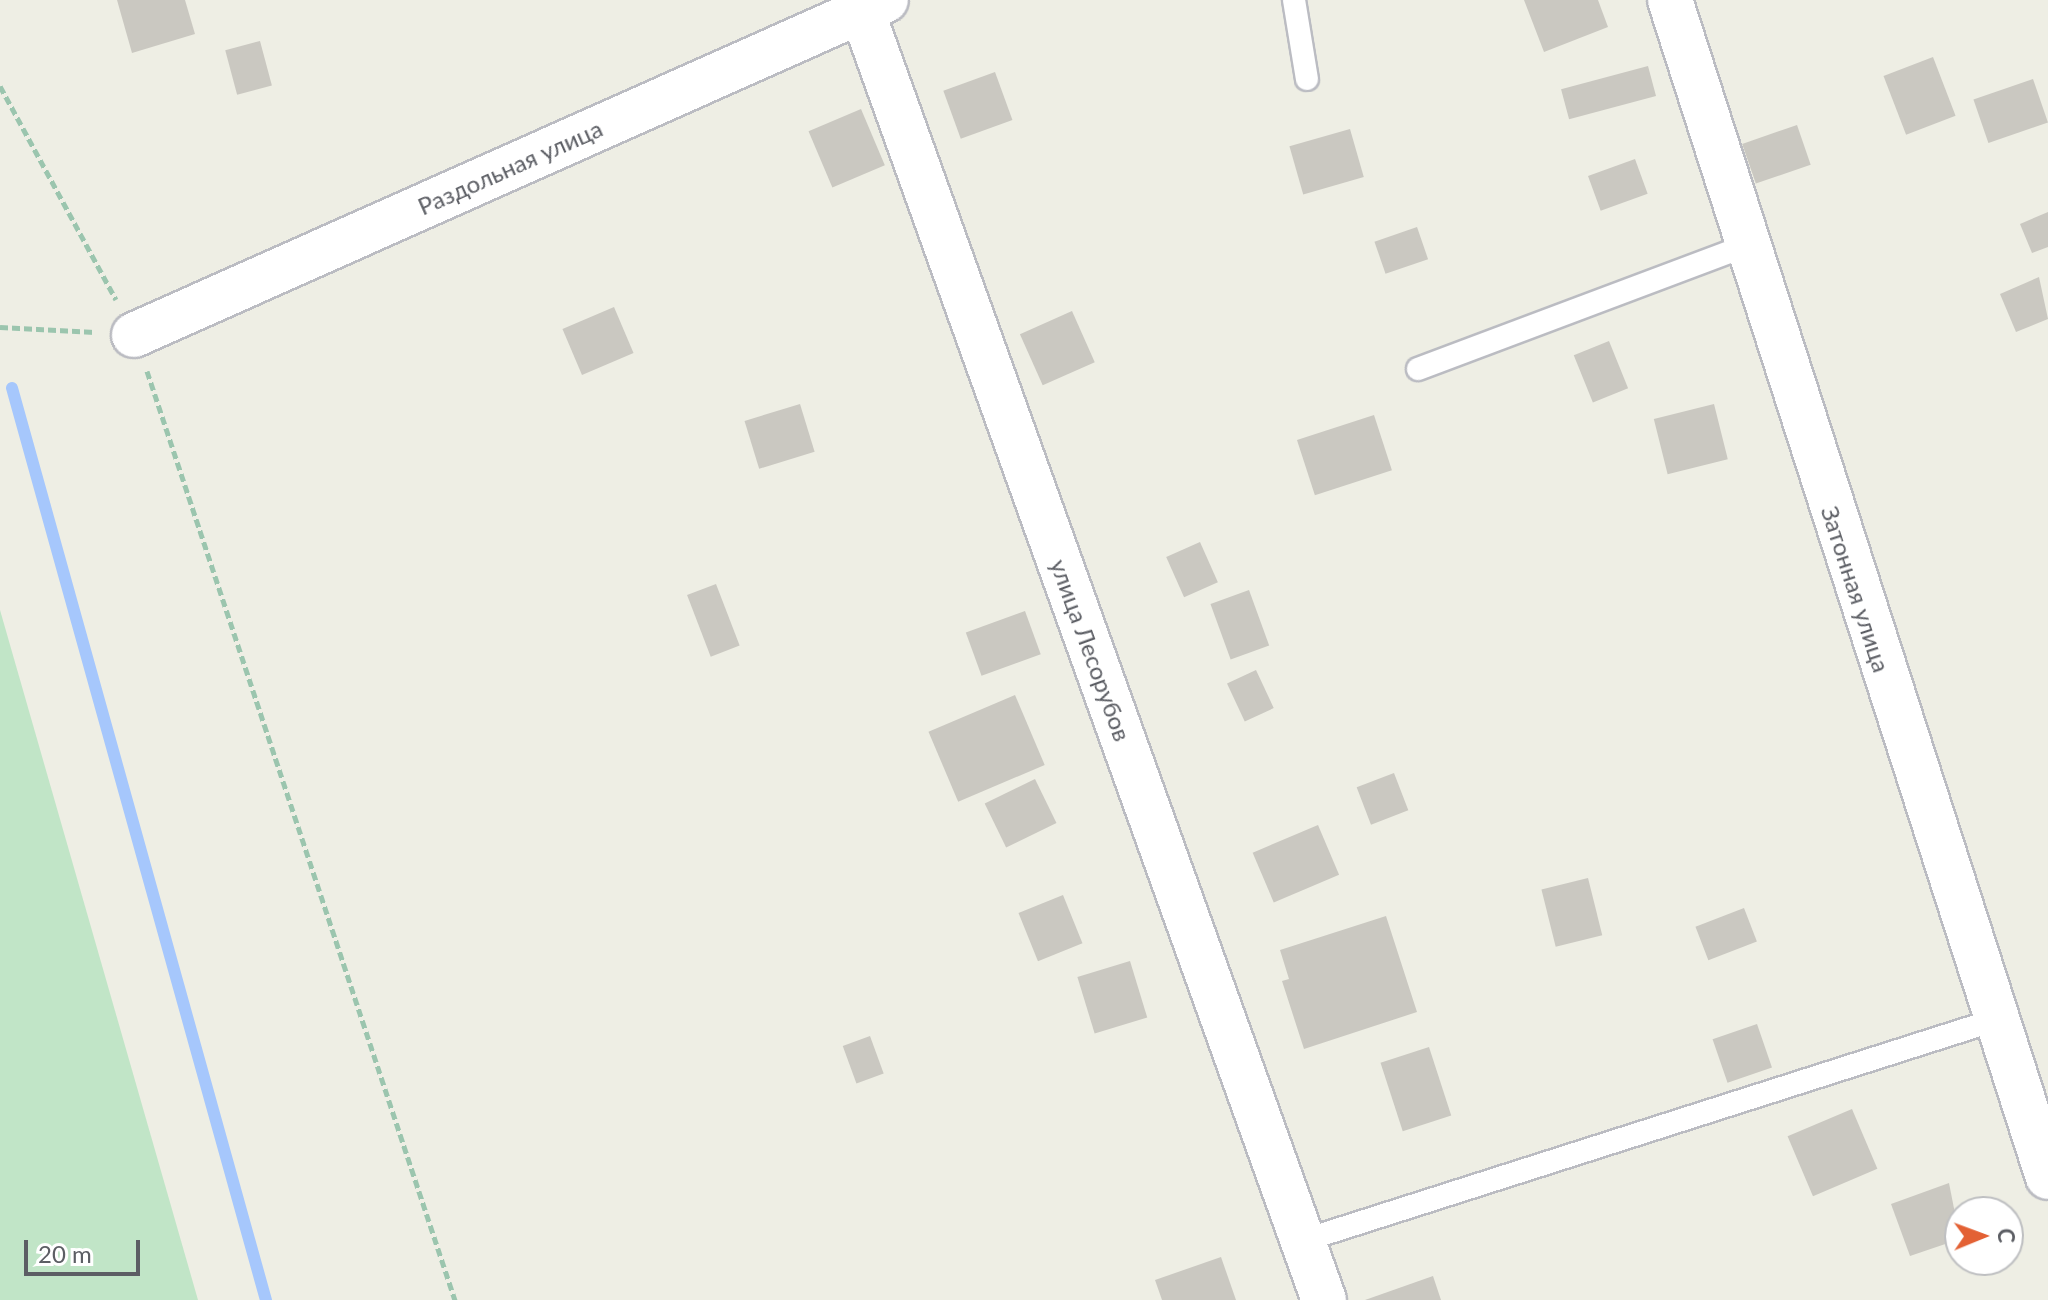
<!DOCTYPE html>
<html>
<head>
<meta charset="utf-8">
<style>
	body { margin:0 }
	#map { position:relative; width:2048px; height:1300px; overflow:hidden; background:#eeeee4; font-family:Lato,sans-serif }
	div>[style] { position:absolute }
	.green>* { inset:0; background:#c1e5c7 }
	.stream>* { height:12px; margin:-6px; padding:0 6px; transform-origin:6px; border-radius:6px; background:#a6c7fc }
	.building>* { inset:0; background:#cac8c1; transform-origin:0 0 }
	.path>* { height:5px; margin-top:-2.5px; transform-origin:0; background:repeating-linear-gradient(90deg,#9bc5ae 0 8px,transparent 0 12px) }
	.roads { filter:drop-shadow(2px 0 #bbbcc2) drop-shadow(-2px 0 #bbbcc2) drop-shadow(0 2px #bbbcc2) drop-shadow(0 -2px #bbbcc2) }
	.lane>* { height:22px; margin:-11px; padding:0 11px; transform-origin:11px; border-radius:11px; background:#fff }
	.street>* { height:44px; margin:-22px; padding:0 22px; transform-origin:22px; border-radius:22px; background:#fff }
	span { translate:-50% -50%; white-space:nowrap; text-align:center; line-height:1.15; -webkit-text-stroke:7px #fff; paint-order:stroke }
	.street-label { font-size:24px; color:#5c5e64 }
	.north { position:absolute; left:1944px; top:1196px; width:80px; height:80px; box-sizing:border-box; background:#fff; border:2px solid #bebfc1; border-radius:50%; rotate:89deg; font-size:22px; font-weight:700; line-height:32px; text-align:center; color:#5c5e64 }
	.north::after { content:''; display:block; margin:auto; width:28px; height:36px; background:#e36134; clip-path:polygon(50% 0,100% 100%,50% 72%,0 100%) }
	.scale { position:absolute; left:24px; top:1240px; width:116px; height:36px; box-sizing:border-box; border:4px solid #5c5e64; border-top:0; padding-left:10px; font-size:24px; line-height:28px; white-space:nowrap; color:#5c5e64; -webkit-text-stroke:6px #fff; paint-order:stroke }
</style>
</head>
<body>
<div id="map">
	<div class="green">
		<div style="clip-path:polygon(0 610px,198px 1300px,0 1300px)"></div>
	</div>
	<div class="stream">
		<div style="left:12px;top:388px;width:947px;rotate:74.44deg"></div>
	</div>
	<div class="building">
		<div style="clip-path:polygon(117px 0,185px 0,195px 34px,132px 53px)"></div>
		<div style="clip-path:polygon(1524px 0,1598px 0,1608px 27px,1544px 52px)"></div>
		<div style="left:260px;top:41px;width:46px;height:36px;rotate:75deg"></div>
		<div style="left:1933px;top:57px;width:63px;height:53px;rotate:69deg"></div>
		<div style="left:1648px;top:66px;width:31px;height:90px;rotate:75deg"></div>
		<div style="left:995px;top:72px;width:51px;height:55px;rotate:70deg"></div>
		<div style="left:2033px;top:79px;width:46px;height:63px;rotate:71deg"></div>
		<div style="left:861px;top:109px;width:61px;height:57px;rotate:67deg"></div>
		<div style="left:1797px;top:125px;width:42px;height:58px;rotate:71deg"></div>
		<div style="left:1350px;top:129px;width:50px;height:63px;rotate:74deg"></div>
		<div style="left:1635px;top:159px;width:37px;height:50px;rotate:70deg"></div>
		<div style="clip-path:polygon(2048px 212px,2048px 247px,2032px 253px,2020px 224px)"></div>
		<div style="left:1417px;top:227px;width:34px;height:45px;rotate:71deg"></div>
		<div style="clip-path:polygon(2039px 277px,2048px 319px,2016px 332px,2000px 294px)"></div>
		<div style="left:614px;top:307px;width:50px;height:56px;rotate:67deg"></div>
		<div style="left:1072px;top:311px;width:56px;height:57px;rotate:66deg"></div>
		<div style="left:1609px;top:341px;width:51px;height:38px;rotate:68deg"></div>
		<div style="left:800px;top:404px;width:50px;height:58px;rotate:73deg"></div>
		<div style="left:1714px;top:404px;width:57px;height:62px;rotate:76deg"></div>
		<div style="left:1374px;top:415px;width:58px;height:81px;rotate:72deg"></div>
		<div style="left:1200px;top:542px;width:44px;height:37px;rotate:66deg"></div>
		<div style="left:716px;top:584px;width:66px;height:31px;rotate:69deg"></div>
		<div style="left:1249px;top:590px;width:59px;height:41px;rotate:70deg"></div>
		<div style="left:1025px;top:611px;width:46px;height:63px;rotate:70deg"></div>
		<div style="left:1256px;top:670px;width:42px;height:32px;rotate:65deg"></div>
		<div style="left:1015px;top:695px;width:76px;height:94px;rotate:67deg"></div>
		<div style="left:1394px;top:773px;width:40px;height:40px;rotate:69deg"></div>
		<div style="left:1035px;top:779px;width:49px;height:56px;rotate:64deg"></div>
		<div style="left:1318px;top:825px;width:54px;height:71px;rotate:67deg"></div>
		<div style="left:1588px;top:878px;width:59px;height:48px;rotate:76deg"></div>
		<div style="left:1063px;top:895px;width:52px;height:48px;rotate:68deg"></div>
		<div style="left:1744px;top:908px;width:36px;height:52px;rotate:69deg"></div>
		<div style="clip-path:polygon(1386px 916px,1417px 1012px,1304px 1049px,1282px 981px,1289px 979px,1280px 950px)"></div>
		<div style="left:1130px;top:961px;width:59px;height:55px;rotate:73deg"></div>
		<div style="left:1757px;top:1024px;width:46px;height:47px;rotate:71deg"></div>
		<div style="left:870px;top:1036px;width:40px;height:29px;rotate:70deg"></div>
		<div style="left:1429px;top:1047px;width:72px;height:51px;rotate:72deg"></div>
		<div style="left:1852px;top:1109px;width:65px;height:70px;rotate:67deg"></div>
		<div style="clip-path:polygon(1949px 1183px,1960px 1239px,1910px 1256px,1891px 1204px)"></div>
		<div style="clip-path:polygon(1221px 1257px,1236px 1300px,1162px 1300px,1155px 1280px)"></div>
		<div style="clip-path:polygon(1433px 1276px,1441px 1300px,1365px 1300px)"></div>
	</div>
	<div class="path">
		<div style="left:0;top:86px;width:243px;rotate:61.5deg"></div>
		<div style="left:0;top:327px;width:95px;rotate:3deg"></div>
		<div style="left:147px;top:371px;width:979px;rotate:71.66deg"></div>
	</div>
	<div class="roads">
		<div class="lane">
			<div style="left:1294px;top:0;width:80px;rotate:80.7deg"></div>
			<div style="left:1418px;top:369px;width:350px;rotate:-20.6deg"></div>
			<div style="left:1302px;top:1241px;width:727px;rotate:-17.69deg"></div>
		</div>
		<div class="street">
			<div style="left:858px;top:0;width:1381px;rotate:70.28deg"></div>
			<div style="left:1670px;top:0;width:1236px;rotate:72.2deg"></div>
			<div style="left:134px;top:335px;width:823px;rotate:-24.01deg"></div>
		</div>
	</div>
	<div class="street-label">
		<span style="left:510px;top:167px;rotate:-24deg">Раздольная улица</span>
		<span style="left:1856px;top:589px;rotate:72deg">Затонная улица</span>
		<span style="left:1091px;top:650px;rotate:70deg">улица Лесорубов</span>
	</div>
	<div class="north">С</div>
	<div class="scale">20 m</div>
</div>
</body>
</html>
